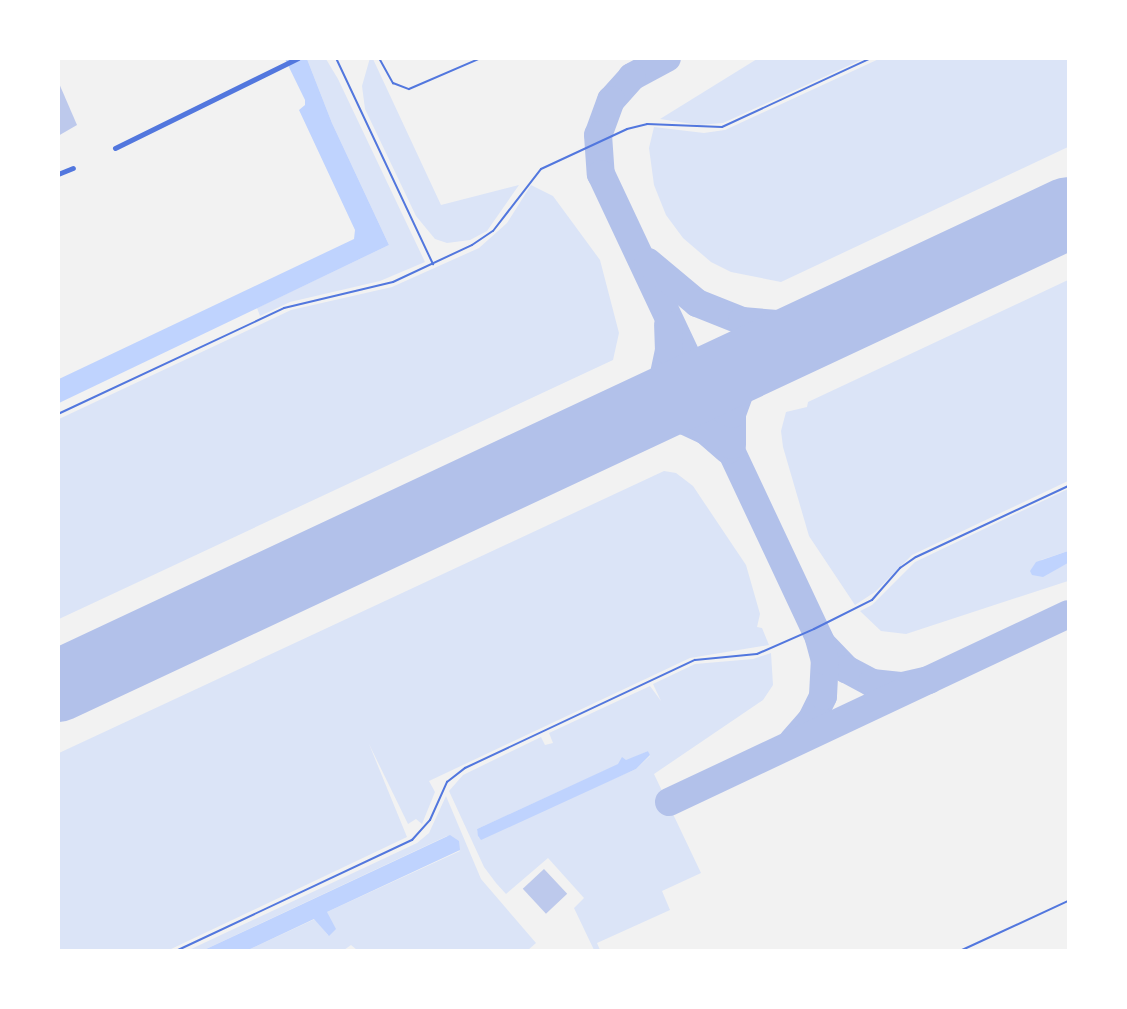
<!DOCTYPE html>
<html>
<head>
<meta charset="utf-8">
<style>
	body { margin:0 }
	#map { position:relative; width:1127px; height:1009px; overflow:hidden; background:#f2f2f2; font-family:"Asap Condensed",sans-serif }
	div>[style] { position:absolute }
	.green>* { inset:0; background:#dbe4f7 }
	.water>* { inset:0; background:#bfd3fe }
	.taxiway>* { height:28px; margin:-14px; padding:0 14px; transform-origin:14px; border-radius:14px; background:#b2c1ea }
	.runway>* { height:72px; margin:-36px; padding:0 36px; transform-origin:36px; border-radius:36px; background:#b2c1ea }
	.building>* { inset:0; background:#bdc9ec; transform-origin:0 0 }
	.service>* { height:2px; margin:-1px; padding:0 1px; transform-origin:1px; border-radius:1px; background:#5277de }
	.minor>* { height:5px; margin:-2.5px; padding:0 2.5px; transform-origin:2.5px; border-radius:2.5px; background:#5277de }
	span { translate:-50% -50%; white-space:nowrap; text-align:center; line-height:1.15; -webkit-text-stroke:6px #fff; paint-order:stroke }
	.frame { position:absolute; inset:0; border:60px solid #fff; pointer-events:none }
</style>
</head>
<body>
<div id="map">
	<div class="green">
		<div style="clip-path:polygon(370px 58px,373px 59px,441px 205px,519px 185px,487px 231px,470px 240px,447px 243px,435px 239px,416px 216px,365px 109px,362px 86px)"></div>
		<div style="clip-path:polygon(881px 58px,1068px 59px,1068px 147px,781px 282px,731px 272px,711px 262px,683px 238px,666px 215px,654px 185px,649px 148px,654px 127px,704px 133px,725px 130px)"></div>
		<div style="clip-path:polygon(307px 59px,326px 59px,338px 79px,425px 262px,380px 281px,290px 302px,260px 316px,257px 308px,389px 245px,332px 123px)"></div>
		<div style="clip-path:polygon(757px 59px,863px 59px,723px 123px,699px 125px,660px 119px)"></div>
		<div style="clip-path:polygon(531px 185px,553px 196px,600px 260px,619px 333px,613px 360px,59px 619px,59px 419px,291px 310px,392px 287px,479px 248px,507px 223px)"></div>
		<div style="clip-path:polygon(1068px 280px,1068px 481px,912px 555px,875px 592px,855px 605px,809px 536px,783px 447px,781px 431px,786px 412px,807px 407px,808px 402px)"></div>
		<div style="clip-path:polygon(664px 471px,676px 473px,693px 486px,746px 565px,760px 614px,757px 627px,762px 628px,769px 645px,690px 658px,429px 781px,435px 792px,422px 824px,416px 819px,408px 824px,369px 744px,407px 837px,169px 950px,59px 950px,59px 753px)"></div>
		<div style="clip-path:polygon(1068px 489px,1068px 551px,1041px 560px,1036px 573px,1044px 575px,1068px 563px,1068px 581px,906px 634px,881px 631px,860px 611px,872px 605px,915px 562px)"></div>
		<div style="clip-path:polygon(evenodd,771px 653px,773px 685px,763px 700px,654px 774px,701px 873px,662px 891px,670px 910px,597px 943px,600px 950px,594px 950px,574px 908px,584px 898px,548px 858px,506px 894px,496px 883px,484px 867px,449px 791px,463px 775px,541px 737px,545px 745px,553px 743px,549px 733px,650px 686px,661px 701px,653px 684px,695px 664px,753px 659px,771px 653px,648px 751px,650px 756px,636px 769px,479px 838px,477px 829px,648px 751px)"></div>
		<div style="clip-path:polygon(446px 796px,481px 879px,536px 943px,528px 950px,357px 950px,351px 945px,344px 950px,248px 950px,315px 919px,328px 935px,327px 912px,460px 851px,447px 836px,204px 950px,189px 950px,417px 843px,429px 833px)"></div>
	</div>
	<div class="water">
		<div style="clip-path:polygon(285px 59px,307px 59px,332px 123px,389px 245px,59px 403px,59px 379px,354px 239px,355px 230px,299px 110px,305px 105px,305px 100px)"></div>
		<div style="clip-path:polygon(1068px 551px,1068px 563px,1043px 577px,1032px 575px,1030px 571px,1036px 562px)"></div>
		<div style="clip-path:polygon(648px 751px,650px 755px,636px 769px,481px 840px,478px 836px,477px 829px,618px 764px,622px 757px,626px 760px)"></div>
		<div style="clip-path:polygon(450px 835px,459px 841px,460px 850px,327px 912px,336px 929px,329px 936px,314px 919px,248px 950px,204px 950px)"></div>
	</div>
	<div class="taxiway">
		<div style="left:667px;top:58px;width:40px;rotate:152deg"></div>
		<div style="left:632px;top:77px;width:31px;rotate:132deg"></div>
		<div style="left:611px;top:100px;width:37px;rotate:110deg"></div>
		<div style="left:598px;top:135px;width:39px;rotate:86deg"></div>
		<div style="left:601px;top:174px;width:519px;rotate:64.82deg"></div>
		<div style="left:822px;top:644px;width:35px;rotate:46deg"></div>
		<div style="left:846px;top:669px;width:30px;rotate:28deg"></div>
		<div style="left:872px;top:683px;width:31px;rotate:6deg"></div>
		<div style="left:903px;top:686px;width:27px;rotate:-13deg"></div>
		<div style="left:648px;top:262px;width:64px;rotate:39.9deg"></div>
		<div style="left:697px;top:303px;width:48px;rotate:21.8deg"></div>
		<div style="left:742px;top:321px;width:60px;rotate:4.8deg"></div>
		<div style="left:802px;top:326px;width:60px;rotate:-14.5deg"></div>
		<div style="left:626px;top:420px;width:32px;rotate:-7deg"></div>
		<div style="left:658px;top:416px;width:27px;rotate:10deg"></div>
		<div style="left:685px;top:421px;width:23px;rotate:25deg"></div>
		<div style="left:706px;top:431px;width:29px;rotate:41deg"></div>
		<div style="left:626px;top:420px;width:30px;rotate:-42deg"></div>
		<div style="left:648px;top:400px;width:31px;rotate:-58deg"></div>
		<div style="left:664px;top:374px;width:24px;rotate:-78deg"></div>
		<div style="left:669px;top:351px;width:26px;rotate:-92deg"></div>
		<div style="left:732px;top:445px;width:31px;rotate:-90deg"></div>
		<div style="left:732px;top:414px;width:30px;rotate:-70deg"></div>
		<div style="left:742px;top:386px;width:24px;rotate:-52deg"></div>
		<div style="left:757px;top:367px;width:42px;rotate:-34.4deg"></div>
		<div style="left:793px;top:741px;width:29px;rotate:-49deg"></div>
		<div style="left:812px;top:719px;width:25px;rotate:-64deg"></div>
		<div style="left:823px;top:696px;width:35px;rotate:-87deg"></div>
		<div style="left:825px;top:661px;width:23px;rotate:-105deg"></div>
		<div style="left:669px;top:802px;width:441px;rotate:-25.2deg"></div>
	</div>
	<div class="runway">
		<div style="left:58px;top:686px;width:1115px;rotate:-25.09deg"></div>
	</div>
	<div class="building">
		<div style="clip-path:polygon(58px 81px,77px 125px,58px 136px)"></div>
		<div style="left:544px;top:869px;width:34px;height:29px;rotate:47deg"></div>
	</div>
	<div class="service">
		<div style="left:336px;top:58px;width:228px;rotate:64.8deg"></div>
		<div style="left:379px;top:58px;width:29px;rotate:61deg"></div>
		<div style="left:393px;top:83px;width:17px;rotate:21deg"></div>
		<div style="left:409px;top:89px;width:78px;rotate:-23.3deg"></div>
		<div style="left:58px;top:414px;width:250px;rotate:-25.1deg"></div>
		<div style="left:284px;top:308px;width:112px;rotate:-13.4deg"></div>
		<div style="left:393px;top:282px;width:87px;rotate:-25.1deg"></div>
		<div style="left:472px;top:245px;width:25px;rotate:-34deg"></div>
		<div style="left:493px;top:231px;width:78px;rotate:-52.3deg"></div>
		<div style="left:541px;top:169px;width:95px;rotate:-24.9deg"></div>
		<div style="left:627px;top:129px;width:21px;rotate:-14deg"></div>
		<div style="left:647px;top:124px;width:75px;rotate:2.3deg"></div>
		<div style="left:722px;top:127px;width:164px;rotate:-24.8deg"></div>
		<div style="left:178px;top:950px;width:259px;rotate:-25.2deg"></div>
		<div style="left:412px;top:840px;width:27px;rotate:-48deg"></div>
		<div style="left:430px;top:820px;width:42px;rotate:-65.9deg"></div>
		<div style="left:447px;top:782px;width:23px;rotate:-38deg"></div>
		<div style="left:465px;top:768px;width:254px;rotate:-25.2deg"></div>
		<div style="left:695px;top:660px;width:62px;rotate:-5.5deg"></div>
		<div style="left:757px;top:654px;width:62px;rotate:-23.7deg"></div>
		<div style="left:814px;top:629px;width:65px;rotate:-26.6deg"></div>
		<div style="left:872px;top:600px;width:43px;rotate:-48.8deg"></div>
		<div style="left:900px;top:568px;width:19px;rotate:-35deg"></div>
		<div style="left:916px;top:557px;width:168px;rotate:-25deg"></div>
		<div style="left:962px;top:950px;width:117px;rotate:-24.8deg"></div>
	</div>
	<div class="minor">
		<div style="left:115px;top:148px;width:204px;rotate:-26.2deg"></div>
		<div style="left:58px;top:174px;width:16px;rotate:-22deg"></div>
	</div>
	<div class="frame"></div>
</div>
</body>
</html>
